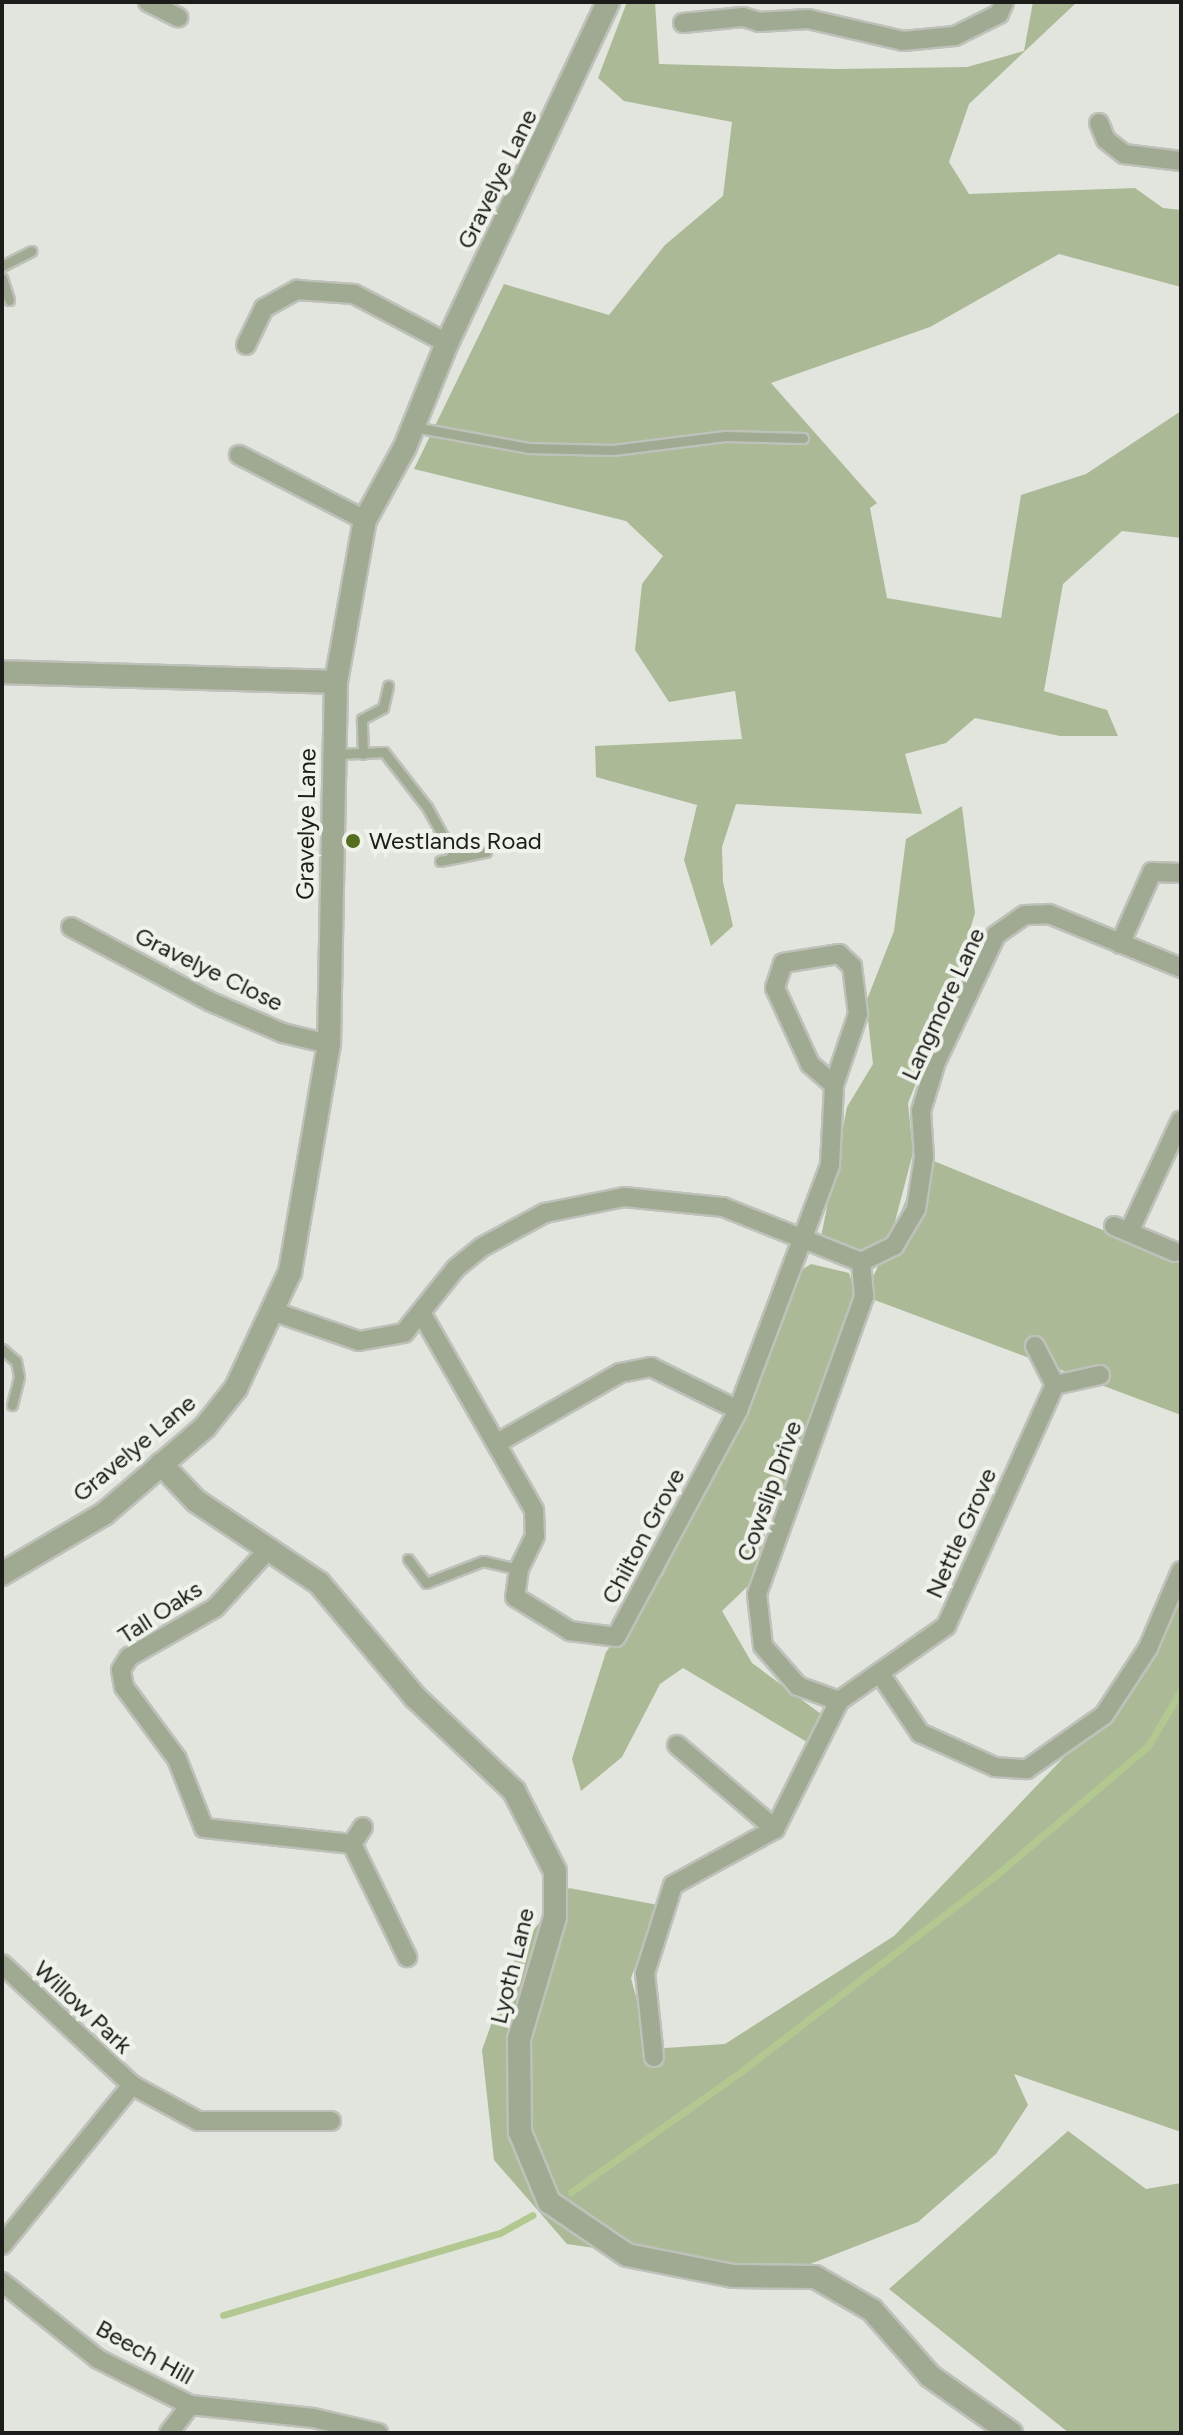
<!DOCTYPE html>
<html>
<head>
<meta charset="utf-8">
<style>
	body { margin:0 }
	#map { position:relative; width:1183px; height:2435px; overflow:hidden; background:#e2e5dd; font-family:Figtree,sans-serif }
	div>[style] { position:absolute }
	.green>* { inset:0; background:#abb996 }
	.stream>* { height:7px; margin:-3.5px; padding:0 3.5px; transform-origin:3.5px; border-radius:3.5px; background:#b3c890 }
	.roads { filter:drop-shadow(2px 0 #bec1ba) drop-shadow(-2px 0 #bec1ba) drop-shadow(0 2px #bec1ba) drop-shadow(0 -2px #bec1ba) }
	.service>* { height:9px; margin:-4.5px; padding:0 4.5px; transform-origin:4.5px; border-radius:4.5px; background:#a0aa92 }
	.minor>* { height:18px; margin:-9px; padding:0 9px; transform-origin:9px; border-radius:9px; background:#a0aa92 }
	.tertiary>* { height:22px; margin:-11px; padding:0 11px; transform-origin:11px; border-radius:11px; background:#a0aa92 }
	.dots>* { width:22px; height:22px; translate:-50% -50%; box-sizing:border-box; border:4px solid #eff2ea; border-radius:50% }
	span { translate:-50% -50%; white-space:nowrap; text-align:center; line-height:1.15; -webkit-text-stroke:8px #eff2ea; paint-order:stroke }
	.street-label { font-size:24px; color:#1c1d1a }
	.poi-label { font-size:24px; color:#1c1d1a }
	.left { translate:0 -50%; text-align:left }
	.frame { position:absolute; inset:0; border:4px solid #1c1d1a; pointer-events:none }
</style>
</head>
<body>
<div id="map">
	<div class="green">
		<div style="clip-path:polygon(627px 2px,655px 2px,659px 64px,836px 69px,967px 67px,1024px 51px,1033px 2px,1077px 2px,969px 104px,949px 162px,969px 194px,1135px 188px,1163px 208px,1181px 210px,1181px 287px,1059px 254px,930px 327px,771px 383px,877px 503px,870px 508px,887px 598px,1001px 618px,1021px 495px,1086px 474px,1181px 411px,1181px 538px,1122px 531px,1063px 584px,1044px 691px,1107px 710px,1118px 736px,1060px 736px,975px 718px,946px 743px,905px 754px,922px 814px,736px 804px,722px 847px,723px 882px,733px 926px,711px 946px,684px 860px,697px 805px,596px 777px,595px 746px,742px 739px,735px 691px,669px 702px,635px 650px,642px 584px,663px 556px,626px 521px,414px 469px,504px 284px,609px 315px,665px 245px,723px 196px,732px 122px,624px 101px,598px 78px)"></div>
		<div style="clip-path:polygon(962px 806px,975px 913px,948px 1004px,908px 1103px,913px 1153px,892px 1233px,924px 1157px,1181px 1262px,1181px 1415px,864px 1296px,889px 1243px,863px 1255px,821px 1237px,847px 1107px,873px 1064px,866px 1002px,894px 931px,906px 839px)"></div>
		<div style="clip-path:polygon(811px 1264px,849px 1273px,857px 1298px,820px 1409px,771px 1515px,750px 1584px,722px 1611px,752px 1663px,821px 1714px,807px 1742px,683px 1668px,660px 1684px,622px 1757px,581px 1791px,572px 1759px,606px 1652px,663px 1575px,777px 1337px,800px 1271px)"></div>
		<div style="clip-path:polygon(1181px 1571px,1181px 2132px,1014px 2074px,1028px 2105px,996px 2154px,918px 2222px,782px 2275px,567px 2244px,494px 2160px,482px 2050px,519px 1947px,569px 1888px,658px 1905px,631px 1978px,650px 2049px,725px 2044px,894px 1936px,1104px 1715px)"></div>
		<div style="clip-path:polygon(1068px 2131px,1146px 2189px,1181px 2183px,1181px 2433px,1069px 2433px,889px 2289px)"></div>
	</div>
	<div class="stream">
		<div style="left:571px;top:2192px;width:211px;rotate:-35.3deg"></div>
		<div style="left:743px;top:2070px;width:317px;rotate:-37.6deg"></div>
		<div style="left:994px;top:1877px;width:202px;rotate:-40.4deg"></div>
		<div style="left:1148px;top:1746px;width:65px;rotate:-59.5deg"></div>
		<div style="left:223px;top:2315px;width:289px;rotate:-16.5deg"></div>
		<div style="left:500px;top:2233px;width:37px;rotate:-29deg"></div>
	</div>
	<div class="roads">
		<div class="service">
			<div style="left:2px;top:266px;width:33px;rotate:-27deg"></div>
			<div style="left:2px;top:278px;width:23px;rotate:72deg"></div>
			<div style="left:414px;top:427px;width:116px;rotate:10.4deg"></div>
			<div style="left:528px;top:448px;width:85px;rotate:1.3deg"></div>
			<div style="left:613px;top:450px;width:113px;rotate:-7.1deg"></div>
			<div style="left:725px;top:436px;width:78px;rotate:1.5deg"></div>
			<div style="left:336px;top:754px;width:48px;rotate:-2.4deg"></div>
			<div style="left:384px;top:752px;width:70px;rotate:52deg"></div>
			<div style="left:427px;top:807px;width:58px;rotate:61.2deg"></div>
			<div style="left:363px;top:754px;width:35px;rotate:-92deg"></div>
			<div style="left:362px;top:719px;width:24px;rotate:-28deg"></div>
			<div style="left:383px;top:708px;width:23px;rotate:-77deg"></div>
			<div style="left:440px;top:861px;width:47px;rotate:-11.1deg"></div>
			<div style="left:2px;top:1349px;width:18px;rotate:41deg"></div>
			<div style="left:16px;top:1361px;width:16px;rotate:79deg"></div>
			<div style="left:19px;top:1377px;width:29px;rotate:104deg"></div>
			<div style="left:408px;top:1559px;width:30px;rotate:53deg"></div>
			<div style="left:426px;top:1583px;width:61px;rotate:-21.1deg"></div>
			<div style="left:483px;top:1561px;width:37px;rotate:13deg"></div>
		</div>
		<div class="minor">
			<div style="left:148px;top:2px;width:34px;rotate:27deg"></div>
			<div style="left:683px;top:23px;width:60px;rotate:-5.7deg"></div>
			<div style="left:743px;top:17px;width:17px;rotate:17deg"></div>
			<div style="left:759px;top:22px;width:49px;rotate:-3.5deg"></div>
			<div style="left:808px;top:19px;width:98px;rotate:13deg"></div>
			<div style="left:903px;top:41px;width:52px;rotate:-5.5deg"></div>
			<div style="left:955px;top:36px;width:49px;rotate:-26.6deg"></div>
			<div style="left:999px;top:14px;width:13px;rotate:-67deg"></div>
			<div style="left:1099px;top:123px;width:18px;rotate:68deg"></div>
			<div style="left:1106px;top:140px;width:23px;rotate:38deg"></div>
			<div style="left:1124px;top:154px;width:57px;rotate:7deg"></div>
			<div style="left:246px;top:345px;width:41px;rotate:-64.1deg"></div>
			<div style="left:264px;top:308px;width:38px;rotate:-29deg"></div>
			<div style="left:297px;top:290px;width:57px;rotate:4deg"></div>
			<div style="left:354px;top:294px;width:105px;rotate:27.8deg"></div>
			<div style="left:239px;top:455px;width:142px;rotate:27.3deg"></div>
			<div style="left:71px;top:927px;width:157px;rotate:28.2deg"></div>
			<div style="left:209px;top:1001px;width:81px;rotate:23.4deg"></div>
			<div style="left:283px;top:1033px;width:47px;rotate:13.4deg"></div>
			<div style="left:1120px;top:944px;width:79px;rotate:-66deg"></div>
			<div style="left:1152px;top:872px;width:29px;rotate:2deg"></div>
			<div style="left:1114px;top:1226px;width:66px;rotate:23.1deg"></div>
			<div style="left:1129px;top:1232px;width:123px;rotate:-65.1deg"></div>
			<div style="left:272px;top:1311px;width:92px;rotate:19deg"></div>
			<div style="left:359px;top:1341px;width:46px;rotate:-10.1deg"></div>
			<div style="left:404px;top:1333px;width:83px;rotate:-51.3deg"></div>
			<div style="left:456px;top:1268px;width:33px;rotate:-39deg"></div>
			<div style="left:482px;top:1247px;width:72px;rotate:-28.4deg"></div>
			<div style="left:545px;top:1213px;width:81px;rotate:-11.4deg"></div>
			<div style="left:624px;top:1197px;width:100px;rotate:5.8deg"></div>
			<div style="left:723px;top:1207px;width:149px;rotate:21.7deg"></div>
			<div style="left:861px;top:1262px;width:37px;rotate:-26deg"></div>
			<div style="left:894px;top:1246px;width:43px;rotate:-59.3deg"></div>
			<div style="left:916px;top:1209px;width:53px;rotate:-81.3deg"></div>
			<div style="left:924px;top:1157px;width:46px;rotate:-93.7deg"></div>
			<div style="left:921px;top:1111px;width:51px;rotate:-73deg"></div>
			<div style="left:936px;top:1062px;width:140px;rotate:-64.7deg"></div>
			<div style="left:996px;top:935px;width:35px;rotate:-35deg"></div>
			<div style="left:1025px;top:915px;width:24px;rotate:-2deg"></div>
			<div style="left:1049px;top:914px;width:143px;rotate:22.2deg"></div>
			<div style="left:423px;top:1316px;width:224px;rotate:60.2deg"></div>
			<div style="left:534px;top:1510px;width:26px;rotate:88deg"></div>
			<div style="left:535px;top:1536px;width:37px;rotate:116deg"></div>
			<div style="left:519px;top:1569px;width:28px;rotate:98deg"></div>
			<div style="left:515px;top:1597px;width:65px;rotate:31.7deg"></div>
			<div style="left:570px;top:1631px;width:46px;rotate:7.4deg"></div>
			<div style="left:616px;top:1637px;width:258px;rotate:-61.7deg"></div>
			<div style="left:738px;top:1410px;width:262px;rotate:-69.4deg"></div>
			<div style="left:830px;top:1165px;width:80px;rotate:-87.1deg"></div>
			<div style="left:834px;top:1085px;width:32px;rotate:-139deg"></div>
			<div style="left:810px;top:1064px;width:84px;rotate:-114.7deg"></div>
			<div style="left:775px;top:988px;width:26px;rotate:-72deg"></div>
			<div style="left:783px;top:963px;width:57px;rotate:-9.1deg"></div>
			<div style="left:839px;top:954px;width:18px;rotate:43deg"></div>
			<div style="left:852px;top:966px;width:48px;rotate:82.9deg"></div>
			<div style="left:858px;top:1014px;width:75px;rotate:108.7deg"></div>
			<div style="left:1035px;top:1346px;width:44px;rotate:62.9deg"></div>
			<div style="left:1055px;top:1385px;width:46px;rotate:-12.5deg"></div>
			<div style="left:499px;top:1442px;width:139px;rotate:-29.7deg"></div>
			<div style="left:620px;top:1373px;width:32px;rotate:-11deg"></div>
			<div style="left:651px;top:1367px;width:97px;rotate:26.3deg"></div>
			<div style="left:266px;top:1552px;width:76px;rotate:132.3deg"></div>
			<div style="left:215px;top:1608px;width:99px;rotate:150.3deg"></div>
			<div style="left:129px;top:1657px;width:15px;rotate:122deg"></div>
			<div style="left:121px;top:1670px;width:17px;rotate:80deg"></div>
			<div style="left:124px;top:1687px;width:89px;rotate:53.6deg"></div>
			<div style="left:177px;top:1759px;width:74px;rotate:68.6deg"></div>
			<div style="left:204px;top:1828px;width:149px;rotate:6.2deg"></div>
			<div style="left:352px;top:1844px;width:126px;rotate:64deg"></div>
			<div style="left:881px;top:1675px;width:70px;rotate:56.1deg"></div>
			<div style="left:920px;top:1733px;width:82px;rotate:24.4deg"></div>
			<div style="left:995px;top:1767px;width:32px;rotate:4deg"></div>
			<div style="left:1027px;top:1769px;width:94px;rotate:-35deg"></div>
			<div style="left:1104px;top:1715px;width:80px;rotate:-56.7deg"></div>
			<div style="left:1148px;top:1648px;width:84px;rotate:-66.8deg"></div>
			<div style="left:839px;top:1701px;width:44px;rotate:-159.9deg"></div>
			<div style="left:798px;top:1686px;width:53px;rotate:-131.2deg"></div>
			<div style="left:763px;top:1646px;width:52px;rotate:-96.6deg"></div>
			<div style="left:757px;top:1594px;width:317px;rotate:-70.2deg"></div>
			<div style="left:864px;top:1296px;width:34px;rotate:-95deg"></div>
			<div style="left:839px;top:1701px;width:131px;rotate:-35deg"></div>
			<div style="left:946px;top:1626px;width:265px;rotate:-65.7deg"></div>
			<div style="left:677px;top:1745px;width:129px;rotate:40.6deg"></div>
			<div style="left:352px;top:1844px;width:20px;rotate:-57deg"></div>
			<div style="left:2px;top:1964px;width:178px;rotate:42.9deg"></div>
			<div style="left:132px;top:2085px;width:75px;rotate:28.6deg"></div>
			<div style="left:198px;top:2121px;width:133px"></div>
			<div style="left:654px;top:2057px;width:84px;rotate:-96.1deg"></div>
			<div style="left:645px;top:1973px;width:92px;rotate:-72.3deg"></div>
			<div style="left:673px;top:1885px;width:116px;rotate:-28.8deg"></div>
			<div style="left:775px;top:1829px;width:143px;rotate:-63.4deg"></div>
			<div style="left:2px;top:2245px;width:206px;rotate:-50.9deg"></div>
			<div style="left:2px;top:2282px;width:123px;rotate:38.7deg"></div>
			<div style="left:98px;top:2359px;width:103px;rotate:26.6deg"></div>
			<div style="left:190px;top:2405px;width:124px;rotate:6deg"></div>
			<div style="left:313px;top:2418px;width:67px;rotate:13deg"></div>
			<div style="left:169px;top:2433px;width:35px;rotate:-53deg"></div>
		</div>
		<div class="tertiary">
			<div style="left:2px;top:672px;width:334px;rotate:1.7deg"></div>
			<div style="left:161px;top:1464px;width:51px;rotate:46.6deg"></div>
			<div style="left:196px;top:1501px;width:148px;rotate:33.7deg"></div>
			<div style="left:319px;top:1583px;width:149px;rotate:49.9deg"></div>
			<div style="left:415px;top:1697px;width:137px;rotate:43.5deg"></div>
			<div style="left:514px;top:1791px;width:90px;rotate:62.9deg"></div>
			<div style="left:555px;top:1871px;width:46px;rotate:90deg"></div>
			<div style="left:555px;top:1917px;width:127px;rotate:106.4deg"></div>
			<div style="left:519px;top:2039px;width:93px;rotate:89.4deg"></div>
			<div style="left:520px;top:2132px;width:76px;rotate:67.5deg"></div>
			<div style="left:549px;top:2202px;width:94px;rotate:34.2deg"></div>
			<div style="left:627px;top:2255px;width:108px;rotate:11.2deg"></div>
			<div style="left:733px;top:2276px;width:82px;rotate:0.7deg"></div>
			<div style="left:815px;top:2277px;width:66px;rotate:30.1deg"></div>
			<div style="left:872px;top:2310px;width:88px;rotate:48.7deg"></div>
			<div style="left:930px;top:2376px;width:99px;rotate:35.1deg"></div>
			<div style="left:2px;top:1574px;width:118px;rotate:-30.5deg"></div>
			<div style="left:104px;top:1514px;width:133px;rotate:-40.7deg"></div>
			<div style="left:205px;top:1427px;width:50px;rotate:-51.5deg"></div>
			<div style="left:236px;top:1388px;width:128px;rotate:-65deg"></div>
			<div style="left:290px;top:1272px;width:231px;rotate:-80.3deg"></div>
			<div style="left:329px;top:1044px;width:362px;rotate:-88.9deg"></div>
			<div style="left:336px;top:682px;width:165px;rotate:-79.9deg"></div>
			<div style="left:365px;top:520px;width:83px;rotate:-61.3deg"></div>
			<div style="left:405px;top:447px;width:112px;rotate:-68deg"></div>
			<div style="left:447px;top:343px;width:377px;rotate:-64.7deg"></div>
		</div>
	</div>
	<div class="dots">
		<div style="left:353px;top:841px;background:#556d1e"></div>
	</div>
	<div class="street-label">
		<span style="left:497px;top:179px;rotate:-64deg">Gravelye Lane</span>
		<span style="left:306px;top:824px;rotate:-89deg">Gravelye Lane</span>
		<span style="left:209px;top:969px;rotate:26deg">Gravelye Close</span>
		<span style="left:943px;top:1004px;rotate:-65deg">Langmore Lane</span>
		<span style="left:134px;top:1448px;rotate:-40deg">Gravelye Lane</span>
		<span style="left:769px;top:1491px;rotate:-70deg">Cowslip Drive</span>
		<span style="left:961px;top:1533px;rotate:-66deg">Nettle Grove</span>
		<span style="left:643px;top:1536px;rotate:-62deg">Chilton Grove</span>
		<span style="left:160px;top:1612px;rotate:-33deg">Tall Oaks</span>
		<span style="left:512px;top:1966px;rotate:-76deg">Lyoth Lane</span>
		<span style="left:83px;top:2007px;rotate:43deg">Willow Park</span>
		<span style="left:145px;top:2352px;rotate:29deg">Beech Hill</span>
	</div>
	<div class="poi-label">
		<span class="left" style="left:369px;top:841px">Westlands Road</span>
	</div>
	<div class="frame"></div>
</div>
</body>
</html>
